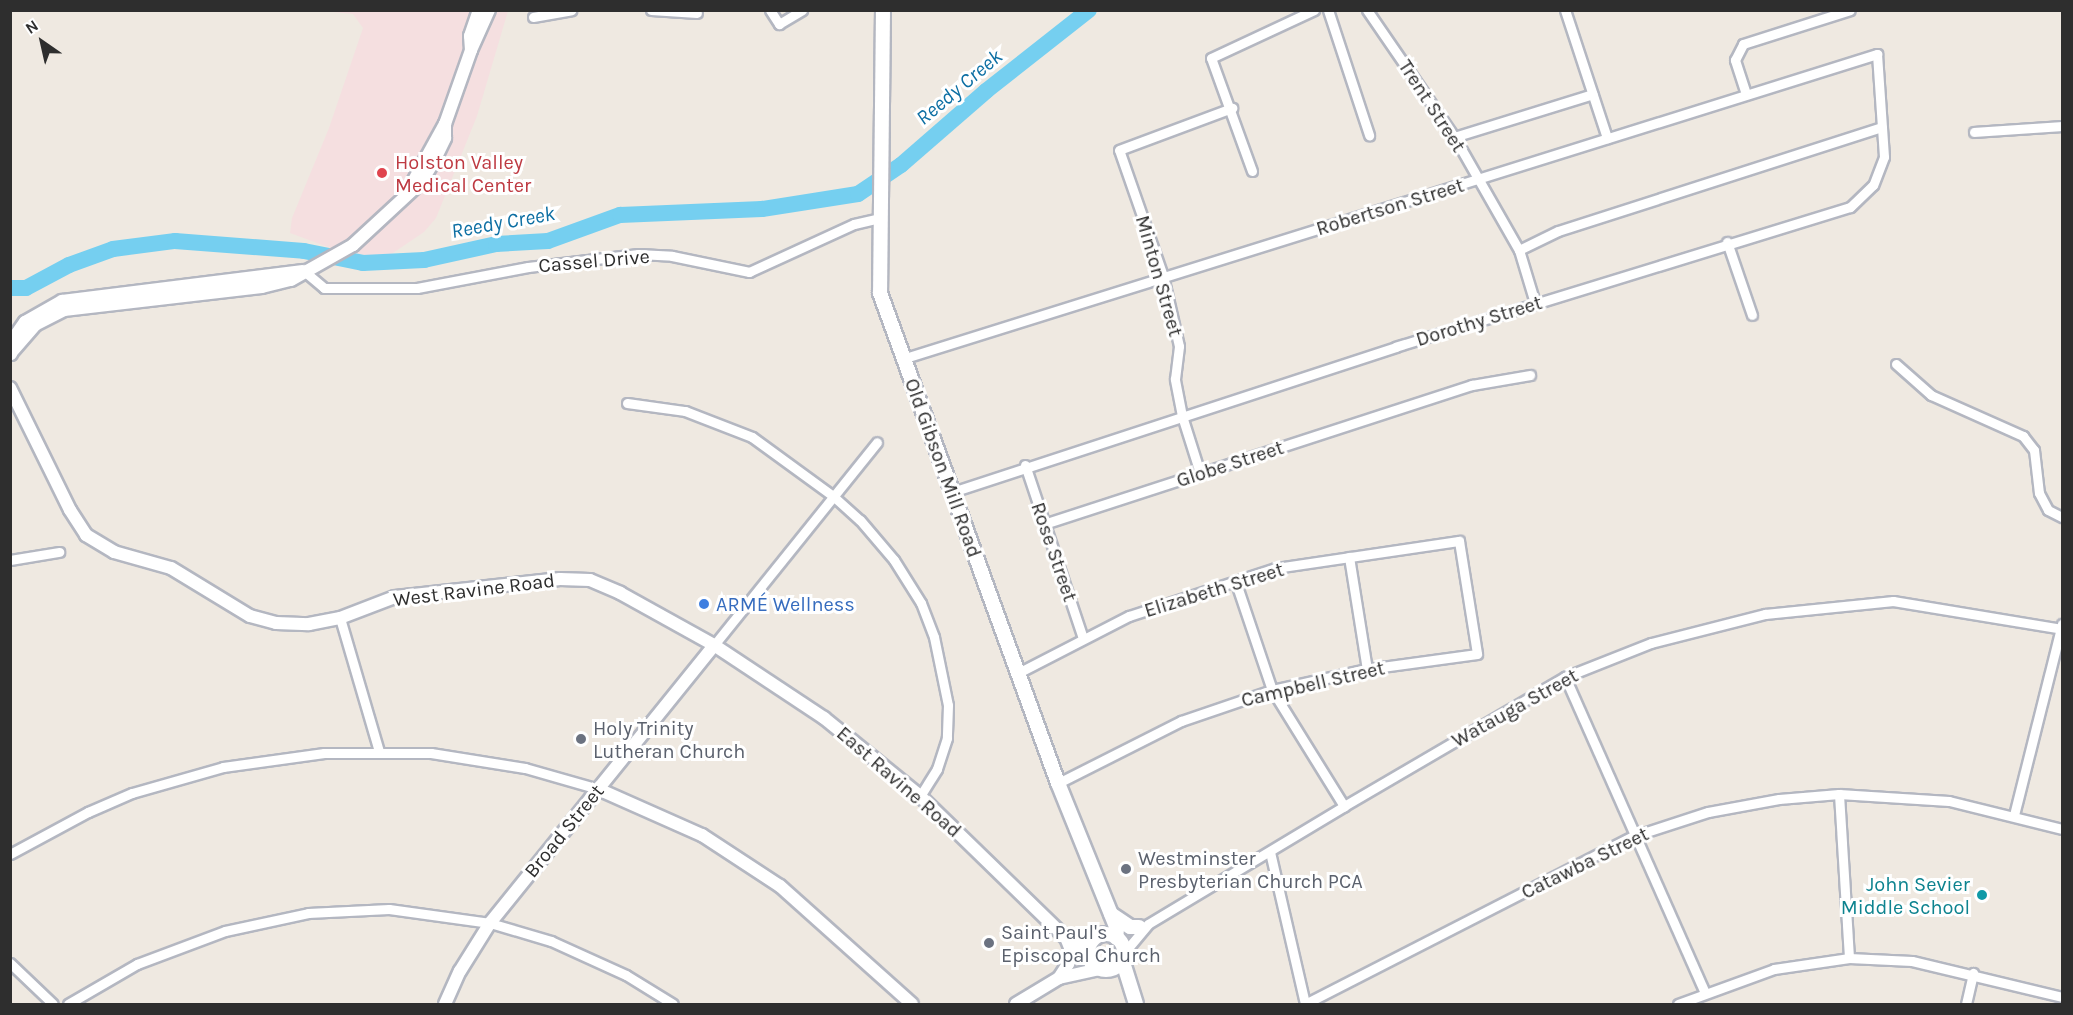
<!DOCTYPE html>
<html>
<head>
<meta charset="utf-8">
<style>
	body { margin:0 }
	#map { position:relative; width:2073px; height:1015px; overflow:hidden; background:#efe9e1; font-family:Karla,sans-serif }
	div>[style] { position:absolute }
	.medical>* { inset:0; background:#f5dfe0 }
	.river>* { height:16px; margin:-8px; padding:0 8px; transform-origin:8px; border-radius:8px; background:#75cff0 }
	.roads { filter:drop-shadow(2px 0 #b4b7c1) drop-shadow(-2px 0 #b4b7c1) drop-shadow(0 2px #b4b7c1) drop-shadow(0 -2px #b4b7c1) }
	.minor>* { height:9px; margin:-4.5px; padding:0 4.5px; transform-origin:4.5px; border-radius:4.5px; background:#fff }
	.tertiary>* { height:12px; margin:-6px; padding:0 6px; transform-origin:6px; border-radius:6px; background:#fff }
	.secondary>* { height:14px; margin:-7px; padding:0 7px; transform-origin:7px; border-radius:7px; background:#fff }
	.secondary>.ring { margin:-7px; padding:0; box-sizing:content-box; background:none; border:14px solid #fff; border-radius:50% }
	.dots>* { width:16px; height:16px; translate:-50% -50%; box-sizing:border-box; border:3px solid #fff; border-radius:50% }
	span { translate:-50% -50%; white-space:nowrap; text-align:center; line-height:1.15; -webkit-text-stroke:6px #fff; paint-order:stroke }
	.street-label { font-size:20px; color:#2e2e2e }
	.health-label { font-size:20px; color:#be3a42 }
	.left { translate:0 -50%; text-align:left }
	.shop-label { font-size:20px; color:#366cbe }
	.worship-label { font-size:20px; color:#5b616d }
	.culture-label { font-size:20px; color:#0d838f }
	.right { translate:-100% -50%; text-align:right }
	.water-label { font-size:21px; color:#0d6fa3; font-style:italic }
	.frame { position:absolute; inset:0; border:12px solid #2e2e2e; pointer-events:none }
	.north { position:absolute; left:12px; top:12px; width:60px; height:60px; -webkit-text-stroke:4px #fff; paint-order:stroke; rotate:326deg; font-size:16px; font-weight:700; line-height:24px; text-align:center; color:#2e2e2e }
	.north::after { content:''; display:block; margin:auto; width:21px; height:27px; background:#2e2e2e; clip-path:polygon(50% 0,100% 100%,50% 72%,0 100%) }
</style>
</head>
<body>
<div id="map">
	<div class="medical">
		<div style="clip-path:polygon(323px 11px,508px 11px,477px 116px,436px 218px,424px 232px,390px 255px,374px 257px,328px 247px,290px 233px,292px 218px,329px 128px,363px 28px,353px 14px)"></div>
	</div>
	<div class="river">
		<div style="left:10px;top:288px;width:16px"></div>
		<div style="left:26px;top:288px;width:49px;rotate:-28.1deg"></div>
		<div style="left:69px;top:265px;width:47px;rotate:-20deg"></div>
		<div style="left:113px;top:249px;width:63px;rotate:-7.4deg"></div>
		<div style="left:175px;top:241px;width:129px;rotate:4.4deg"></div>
		<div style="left:304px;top:251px;width:60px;rotate:11.5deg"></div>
		<div style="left:363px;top:263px;width:61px;rotate:-2.8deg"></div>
		<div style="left:424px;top:260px;width:74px;rotate:-12.5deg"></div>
		<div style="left:496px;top:244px;width:52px;rotate:-3.3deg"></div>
		<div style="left:548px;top:241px;width:77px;rotate:-19.9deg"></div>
		<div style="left:620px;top:215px;width:142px;rotate:-2.4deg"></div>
		<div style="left:762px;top:209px;width:97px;rotate:-8.9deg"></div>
		<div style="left:858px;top:194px;width:52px;rotate:-34deg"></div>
		<div style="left:901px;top:165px;width:113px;rotate:-41deg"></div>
		<div style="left:986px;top:91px;width:131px;rotate:-38.2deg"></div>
	</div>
	<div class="roads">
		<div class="minor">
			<div style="left:651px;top:10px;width:46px;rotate:3.7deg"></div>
			<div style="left:770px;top:10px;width:17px;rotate:57deg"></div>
			<div style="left:779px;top:24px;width:27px;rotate:-31deg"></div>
			<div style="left:1328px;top:10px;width:132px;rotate:71.8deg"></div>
			<div style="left:1367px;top:10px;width:155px;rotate:55.5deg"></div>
			<div style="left:1455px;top:138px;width:129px;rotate:60.3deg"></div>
			<div style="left:1519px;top:250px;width:55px;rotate:73.2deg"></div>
			<div style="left:1565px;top:10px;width:135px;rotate:71.8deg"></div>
			<div style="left:533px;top:17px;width:39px;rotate:-10deg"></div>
			<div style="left:1746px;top:94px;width:36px;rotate:-108deg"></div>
			<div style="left:1735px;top:60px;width:18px;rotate:-63deg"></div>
			<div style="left:1743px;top:44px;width:112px;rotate:-17.6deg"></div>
			<div style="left:1974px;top:132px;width:88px;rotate:-3.9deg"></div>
			<div style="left:1454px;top:137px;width:145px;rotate:-17.2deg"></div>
			<div style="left:1252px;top:171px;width:120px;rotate:-109.9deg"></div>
			<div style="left:1211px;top:58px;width:114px;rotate:-25deg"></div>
			<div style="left:1727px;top:242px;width:77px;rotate:71.1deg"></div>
			<div style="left:1519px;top:250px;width:43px;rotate:-26deg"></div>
			<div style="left:1558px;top:231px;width:340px;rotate:-17.8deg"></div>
			<div style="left:304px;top:271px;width:26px;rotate:40deg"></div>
			<div style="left:324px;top:288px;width:93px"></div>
			<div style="left:417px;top:288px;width:113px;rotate:-10.7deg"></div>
			<div style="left:528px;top:267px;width:111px;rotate:-6.7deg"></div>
			<div style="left:638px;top:254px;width:34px;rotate:3deg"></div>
			<div style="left:672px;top:256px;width:79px;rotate:11.7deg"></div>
			<div style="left:749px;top:272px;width:115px;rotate:-24.6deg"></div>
			<div style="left:854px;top:224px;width:26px;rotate:-13deg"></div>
			<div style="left:902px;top:359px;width:1022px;rotate:-17.37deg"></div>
			<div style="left:1877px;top:54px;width:103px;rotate:86.1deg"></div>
			<div style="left:1884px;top:157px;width:30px;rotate:111deg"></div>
			<div style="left:1873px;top:185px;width:32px;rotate:136deg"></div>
			<div style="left:1850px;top:207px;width:475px;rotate:162.9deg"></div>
			<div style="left:1396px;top:347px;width:466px;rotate:161.9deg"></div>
			<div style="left:1896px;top:364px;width:47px;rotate:41.5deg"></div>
			<div style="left:1931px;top:395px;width:101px;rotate:24deg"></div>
			<div style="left:2023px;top:436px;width:18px;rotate:52deg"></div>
			<div style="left:2034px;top:450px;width:43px;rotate:83.4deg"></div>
			<div style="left:2039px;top:493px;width:19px;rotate:62deg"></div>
			<div style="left:2048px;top:510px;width:16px;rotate:27deg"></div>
			<div style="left:627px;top:403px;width:59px;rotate:7.9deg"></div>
			<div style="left:685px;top:411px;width:72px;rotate:21.2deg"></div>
			<div style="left:752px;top:437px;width:100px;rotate:36.1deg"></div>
			<div style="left:833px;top:496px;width:36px;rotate:42deg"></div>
			<div style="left:860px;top:520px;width:52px;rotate:49.6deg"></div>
			<div style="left:894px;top:560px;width:51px;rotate:57.9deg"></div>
			<div style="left:921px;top:603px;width:36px;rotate:69deg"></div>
			<div style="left:934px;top:637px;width:69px;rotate:78.4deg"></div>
			<div style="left:948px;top:705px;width:33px;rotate:92deg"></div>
			<div style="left:947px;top:738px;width:33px;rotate:108deg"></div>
			<div style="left:937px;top:769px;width:32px;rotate:122deg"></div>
			<div style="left:1025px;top:465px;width:182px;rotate:71.5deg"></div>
			<div style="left:1200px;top:473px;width:60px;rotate:-107.5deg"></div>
			<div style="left:1182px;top:416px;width:38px;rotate:-101deg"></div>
			<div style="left:1175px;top:379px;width:33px;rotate:-83deg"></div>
			<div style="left:1179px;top:346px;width:72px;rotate:-102.9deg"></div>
			<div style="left:1163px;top:276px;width:133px;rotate:-109.2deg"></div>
			<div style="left:1119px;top:150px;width:121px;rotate:-20.4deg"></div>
			<div style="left:1044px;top:524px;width:450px;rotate:-18deg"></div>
			<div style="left:1472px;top:385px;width:59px;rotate:-9.8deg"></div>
			<div style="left:1349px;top:557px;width:113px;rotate:80.9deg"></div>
			<div style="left:10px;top:560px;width:50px;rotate:-9.3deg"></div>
			<div style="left:1236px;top:583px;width:113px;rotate:71.4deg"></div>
			<div style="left:1272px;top:690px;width:137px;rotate:58.2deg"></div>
			<div style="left:340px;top:618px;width:139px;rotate:73.7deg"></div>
			<div style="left:714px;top:645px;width:260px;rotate:-51.2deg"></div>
			<div style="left:1018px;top:673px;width:125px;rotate:-27.2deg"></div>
			<div style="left:1129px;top:616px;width:155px;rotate:-18.1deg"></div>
			<div style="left:1276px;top:568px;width:185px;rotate:-8.4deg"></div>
			<div style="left:1459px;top:541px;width:114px;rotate:80.9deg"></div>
			<div style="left:1477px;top:654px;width:111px;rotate:172.2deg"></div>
			<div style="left:1367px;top:669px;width:97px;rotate:167.5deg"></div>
			<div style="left:1272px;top:690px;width:96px;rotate:161.2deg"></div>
			<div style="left:1181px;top:721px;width:138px;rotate:153.2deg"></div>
			<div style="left:1565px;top:677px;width:346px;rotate:66.1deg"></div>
			<div style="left:1839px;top:794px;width:164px;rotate:86.5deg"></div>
			<div style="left:2014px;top:815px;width:197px;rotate:-75.9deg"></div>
			<div style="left:1270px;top:852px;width:156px;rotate:77deg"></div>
			<div style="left:10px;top:854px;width:89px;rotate:-28.3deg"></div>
			<div style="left:88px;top:812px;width:48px;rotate:-23.4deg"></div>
			<div style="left:132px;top:793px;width:95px;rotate:-15.9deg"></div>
			<div style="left:223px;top:767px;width:102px;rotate:-7.9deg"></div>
			<div style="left:324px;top:753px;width:107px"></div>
			<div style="left:431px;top:753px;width:95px;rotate:9.1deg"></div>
			<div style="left:525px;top:768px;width:76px;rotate:16deg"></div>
			<div style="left:1123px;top:954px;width:39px;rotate:-50deg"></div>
			<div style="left:1148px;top:924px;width:229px;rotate:-31deg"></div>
			<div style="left:1344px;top:806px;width:256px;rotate:-30.3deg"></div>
			<div style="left:1565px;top:677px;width:92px;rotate:-21.6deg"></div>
			<div style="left:1651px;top:643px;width:118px;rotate:-14.3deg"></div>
			<div style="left:1765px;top:614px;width:129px;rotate:-5.8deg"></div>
			<div style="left:1893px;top:601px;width:171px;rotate:9.4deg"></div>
			<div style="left:10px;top:963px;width:59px;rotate:43.6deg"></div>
			<div style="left:68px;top:1004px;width:80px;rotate:-30.1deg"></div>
			<div style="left:137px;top:964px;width:94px;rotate:-20.6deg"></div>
			<div style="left:225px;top:931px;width:85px;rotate:-12.2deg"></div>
			<div style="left:308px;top:913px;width:81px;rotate:-2.8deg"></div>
			<div style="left:389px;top:909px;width:102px;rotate:7.9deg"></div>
			<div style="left:490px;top:923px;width:64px;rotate:16.4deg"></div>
			<div style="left:551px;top:941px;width:82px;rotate:24.4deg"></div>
			<div style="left:626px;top:975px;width:55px;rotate:31.7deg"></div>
			<div style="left:1305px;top:1004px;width:369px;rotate:-27.1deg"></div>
			<div style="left:1634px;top:836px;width:78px;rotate:-18deg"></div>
			<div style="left:1708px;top:812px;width:72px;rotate:-10.4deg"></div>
			<div style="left:1779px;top:799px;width:60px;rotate:-4.8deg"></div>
			<div style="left:1839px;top:794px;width:110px;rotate:3.6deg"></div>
			<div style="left:1949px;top:801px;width:116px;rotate:13.9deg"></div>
			<div style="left:1678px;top:1004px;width:102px;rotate:-20deg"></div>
			<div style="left:1774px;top:969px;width:76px;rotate:-8.3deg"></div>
			<div style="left:1849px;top:958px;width:63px;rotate:2.7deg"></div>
			<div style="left:1912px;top:961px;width:154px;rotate:13.5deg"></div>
			<div style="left:1966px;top:1004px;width:32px;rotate:-77deg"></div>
		</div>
		<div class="tertiary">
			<div style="left:471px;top:50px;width:14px;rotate:-94deg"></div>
			<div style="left:470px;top:36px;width:28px;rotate:-71deg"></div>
			<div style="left:407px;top:193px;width:79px;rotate:-61.2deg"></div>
			<div style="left:10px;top:354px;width:38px;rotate:-49deg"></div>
			<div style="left:35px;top:325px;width:33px;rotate:-27deg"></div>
			<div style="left:64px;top:310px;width:199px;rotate:-6.6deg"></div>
			<div style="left:262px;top:287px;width:30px;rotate:-14deg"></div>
			<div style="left:291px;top:280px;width:71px;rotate:-29.4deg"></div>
			<div style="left:353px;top:245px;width:93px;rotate:-42.8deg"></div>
			<div style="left:421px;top:182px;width:22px;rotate:-58deg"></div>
			<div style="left:433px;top:163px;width:28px;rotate:-64deg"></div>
			<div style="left:445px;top:138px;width:14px;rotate:-90deg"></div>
			<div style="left:445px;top:124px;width:78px;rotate:-70.6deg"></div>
			<div style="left:471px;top:50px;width:44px;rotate:-65.8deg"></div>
			<div style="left:11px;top:354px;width:15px;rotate:-82deg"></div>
			<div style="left:13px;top:339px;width:21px;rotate:-55deg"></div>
			<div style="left:25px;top:322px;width:43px;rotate:-29.6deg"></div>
			<div style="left:62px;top:301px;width:243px;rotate:-7.1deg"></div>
			<div style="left:10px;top:388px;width:136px;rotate:63.8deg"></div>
			<div style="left:70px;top:510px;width:30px;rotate:57deg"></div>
			<div style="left:86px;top:535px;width:33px;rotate:31deg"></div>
			<div style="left:114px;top:552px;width:59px;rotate:15.7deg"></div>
			<div style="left:171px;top:568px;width:92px;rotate:31.3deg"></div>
			<div style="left:250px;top:616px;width:27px;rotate:15deg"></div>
			<div style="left:276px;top:623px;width:33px;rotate:2deg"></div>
			<div style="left:309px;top:624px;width:32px;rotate:-11deg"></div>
			<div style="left:340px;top:618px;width:59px;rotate:-20.9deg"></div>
			<div style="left:395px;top:597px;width:166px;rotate:-6.2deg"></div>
			<div style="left:560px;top:579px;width:30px;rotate:2deg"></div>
			<div style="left:590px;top:580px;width:33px;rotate:23deg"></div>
			<div style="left:620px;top:593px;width:107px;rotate:29deg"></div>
			<div style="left:714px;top:645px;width:132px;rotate:33.6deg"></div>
			<div style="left:824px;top:718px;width:124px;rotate:39.1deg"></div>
			<div style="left:920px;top:796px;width:205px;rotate:44.2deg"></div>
			<div style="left:1067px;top:939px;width:25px;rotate:32deg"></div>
			<div style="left:598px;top:789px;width:114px;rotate:23.9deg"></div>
			<div style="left:702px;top:835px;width:93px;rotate:33.2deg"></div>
			<div style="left:780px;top:886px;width:177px;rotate:41.8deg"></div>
			<div style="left:1068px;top:939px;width:25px;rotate:2deg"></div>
			<div style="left:1059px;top:978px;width:17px;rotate:-57deg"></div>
			<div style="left:1068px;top:964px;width:14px;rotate:-78deg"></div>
			<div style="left:1071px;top:950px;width:11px;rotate:-112deg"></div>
			<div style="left:445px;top:1004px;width:36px;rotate:-66deg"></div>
			<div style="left:460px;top:971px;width:57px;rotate:-58deg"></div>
			<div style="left:490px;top:923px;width:357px;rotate:-51.1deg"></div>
			<div style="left:1016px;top:1004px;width:50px;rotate:-31.2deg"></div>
			<div style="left:1059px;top:978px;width:42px;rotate:-12.4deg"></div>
		</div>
		<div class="secondary">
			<div style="left:883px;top:10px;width:283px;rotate:90.6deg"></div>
			<div style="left:880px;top:293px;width:521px;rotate:70.04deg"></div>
			<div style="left:1058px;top:783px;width:157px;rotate:68deg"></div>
			<div style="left:1117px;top:929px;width:9px;rotate:96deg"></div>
			<div style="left:1111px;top:914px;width:23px;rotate:34deg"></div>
			<div style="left:1130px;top:927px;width:9px"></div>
			<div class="ring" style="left:1088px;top:934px;width:22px;height:22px"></div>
			<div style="left:1122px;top:959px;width:47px;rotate:72.7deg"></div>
		</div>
	</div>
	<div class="dots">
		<div style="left:382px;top:173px;background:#e0444e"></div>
		<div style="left:704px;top:604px;background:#3f7fe0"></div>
		<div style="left:581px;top:739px;background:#6b7280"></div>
		<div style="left:1126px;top:869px;background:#6b7280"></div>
		<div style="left:1982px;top:895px;background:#0f9aa8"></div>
		<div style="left:989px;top:943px;background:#6b7280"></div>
	</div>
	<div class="street-label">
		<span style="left:1432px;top:106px;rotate:57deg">Trent Street</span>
		<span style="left:1390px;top:207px;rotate:-17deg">Robertson Street</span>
		<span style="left:594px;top:261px;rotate:-5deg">Cassel Drive</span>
		<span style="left:1159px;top:276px;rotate:74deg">Minton Street</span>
		<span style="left:1479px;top:321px;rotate:-17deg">Dorothy Street</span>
		<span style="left:1230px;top:464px;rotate:-18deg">Globe Street</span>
		<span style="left:943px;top:468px;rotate:70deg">Old Gibson Mill Road</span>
		<span style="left:1054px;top:552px;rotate:71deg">Rose Street</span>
		<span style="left:474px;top:590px;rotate:-7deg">West Ravine Road</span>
		<span style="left:1214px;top:590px;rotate:-17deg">Elizabeth Street</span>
		<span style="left:1313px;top:684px;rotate:-13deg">Campbell Street</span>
		<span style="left:1515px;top:708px;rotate:-29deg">Watauga Street</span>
		<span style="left:899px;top:782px;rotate:41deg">East Ravine Road</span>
		<span style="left:564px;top:831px;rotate:-51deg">Broad Street</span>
		<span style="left:1585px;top:863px;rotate:-26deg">Catawba Street</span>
	</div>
	<div class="health-label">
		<span class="left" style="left:395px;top:174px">Holston Valley<br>Medical Center</span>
	</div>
	<div class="shop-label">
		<span class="left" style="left:716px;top:604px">ARMÉ Wellness</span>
	</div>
	<div class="worship-label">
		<span class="left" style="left:593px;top:740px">Holy Trinity<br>Lutheran Church</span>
		<span class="left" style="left:1138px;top:870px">Westminster<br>Presbyterian Church PCA</span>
		<span class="left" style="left:1001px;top:944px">Saint Paul's<br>Episcopal Church</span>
	</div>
	<div class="culture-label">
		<span class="right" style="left:1970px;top:896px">John Sevier<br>Middle School</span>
	</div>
	<div class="water-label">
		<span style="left:959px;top:87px;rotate:-40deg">Reedy Creek</span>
		<span style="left:503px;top:222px;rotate:-10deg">Reedy Creek</span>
	</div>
	<div class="frame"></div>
	<div class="north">N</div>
</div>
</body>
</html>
